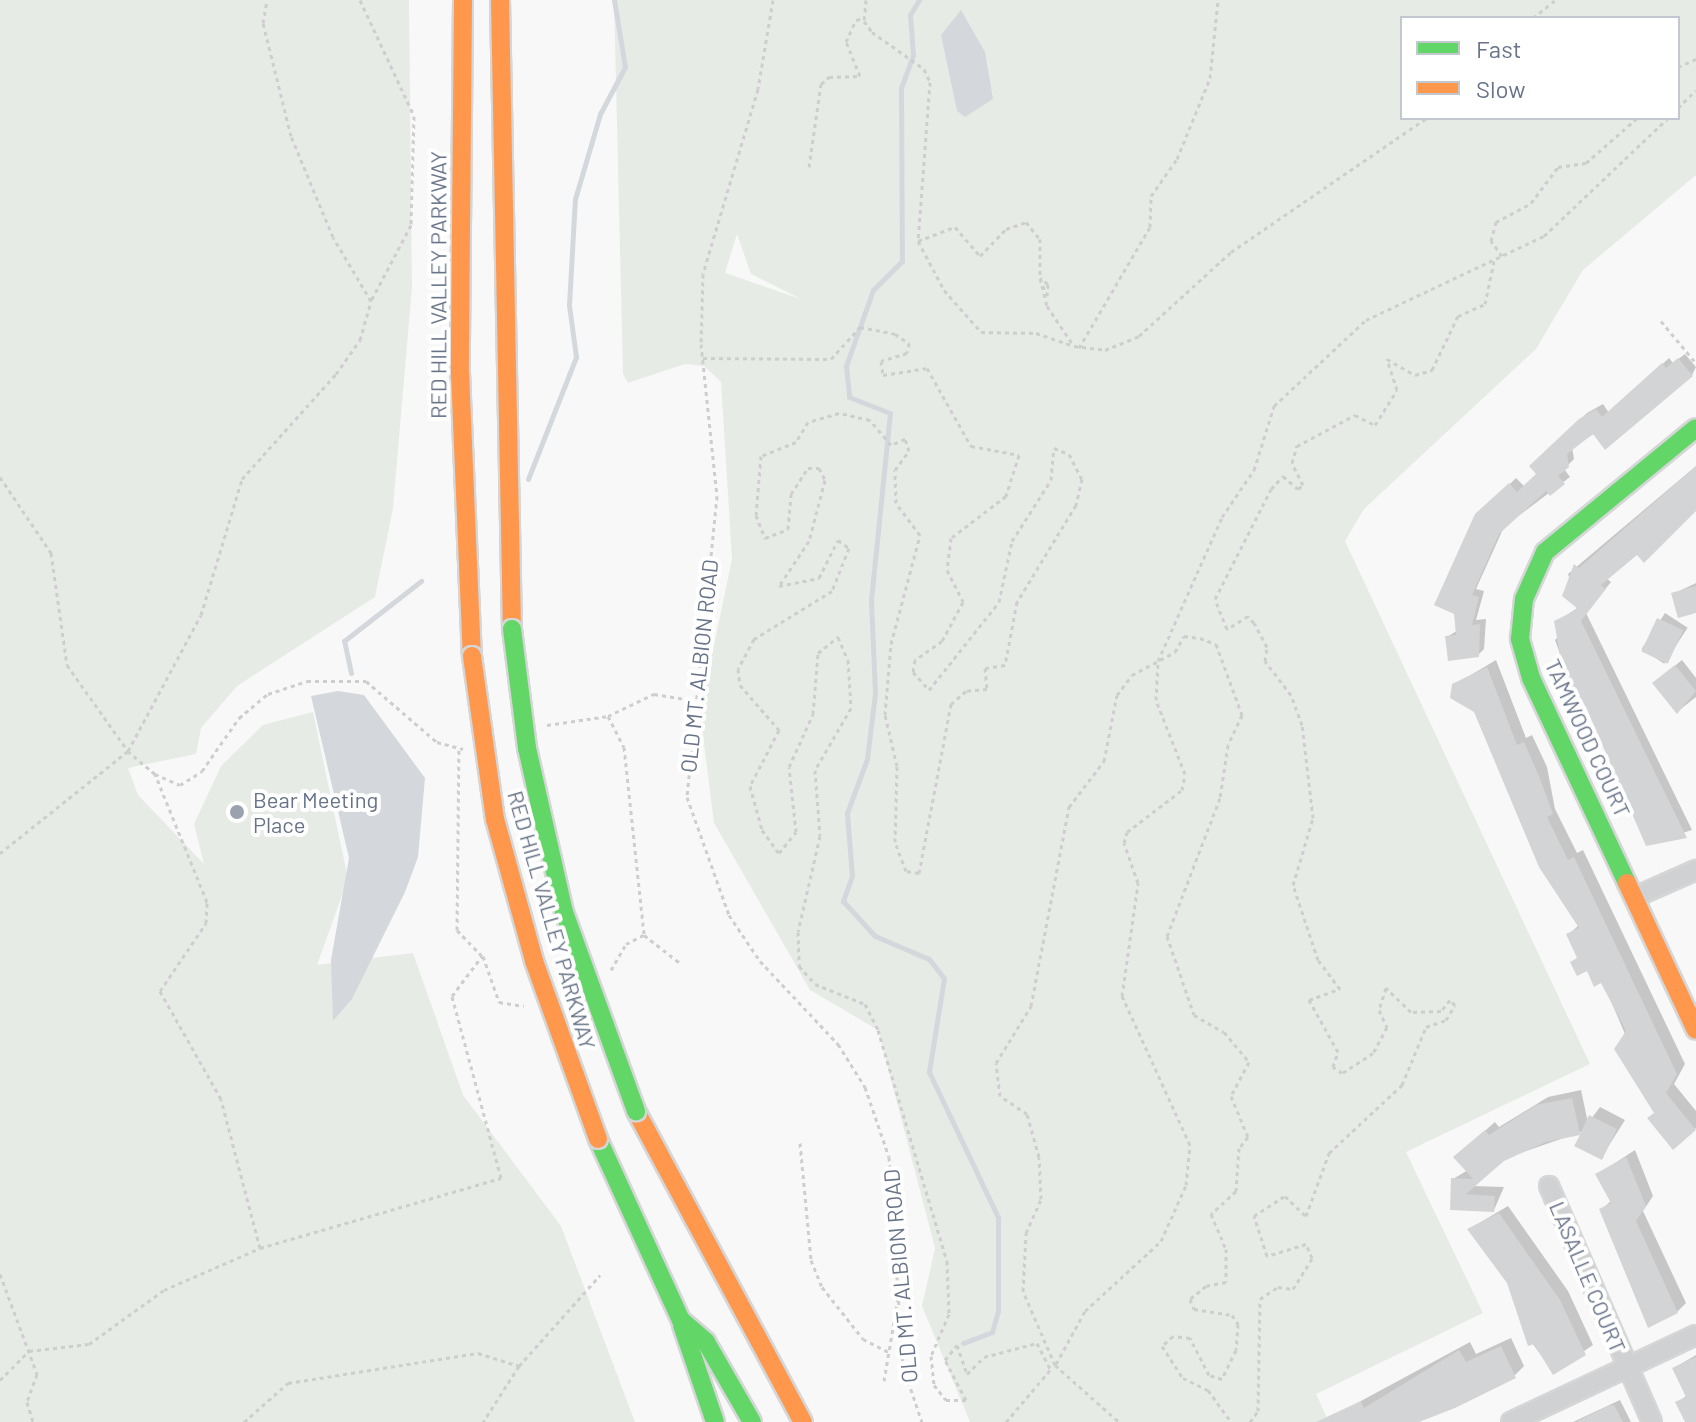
<!DOCTYPE html>
<html>
<head>
<meta charset="utf-8">
<style>
	body { margin:0 }
	#map { position:relative; width:1696px; height:1422px; overflow:hidden; background:#f8f8f8; font-family:Barlow,sans-serif }
	div>[style] { position:absolute }
	.green>* { inset:0; background:#e7ebe6 }
	.water>* { inset:0; background:#d4d8dc }
	.shadow>* { inset:0; background:#0003; transform-origin:0 0 }
	.stream>* { height:5px; margin:-2.5px; padding:0 2.5px; transform-origin:2.5px; border-radius:2.5px; background:#d4d8dc }
	.building>* { inset:0; background:#d3d4d5; transform-origin:0 0 }
	.path>* { height:3px; margin-top:-1.5px; transform-origin:0; background:repeating-linear-gradient(90deg,#cececf 0 4px,transparent 0 8px) }
	.roads { filter:drop-shadow(2px 0 #d5d6d7) drop-shadow(-2px 0 #d5d6d7) drop-shadow(0 2px #d5d6d7) drop-shadow(0 -2px #d5d6d7) }
	.street>* { height:18px; margin:-9px; padding:0 9px; transform-origin:9px; border-radius:9px; background:#d0d1d3 }
	.fast>* { height:18px; margin:-9px; padding:0 9px; transform-origin:9px; border-radius:9px; background:#63d668 }
	.slow>* { height:18px; margin:-9px; padding:0 9px; transform-origin:9px; border-radius:9px; background:#ff974d }
	.bridges { filter:drop-shadow(2px 0 #d5d6d6) drop-shadow(-2px 0 #d5d6d6) drop-shadow(0 2px #d5d6d6) drop-shadow(0 -2px #d5d6d6) }
	.fast-bridge>* { height:18px; margin:-9px; padding:0 9px; transform-origin:9px; border-radius:9px; background:#63d668 }
	.slow-bridge>* { height:18px; margin:-9px; padding:0 9px; transform-origin:9px; border-radius:9px; background:#ff974d }
	.dots>* { width:22px; height:22px; translate:-50% -50%; box-sizing:border-box; border:4px solid #fff; border-radius:50% }
	span { translate:-50% -50%; white-space:nowrap; text-align:center; line-height:1.15; -webkit-text-stroke:8px #fff; paint-order:stroke }
	.street-label { font-size:22px; color:#687388 }
	.poi-label { font-size:22px; color:#687388 }
	.left { translate:0 -50%; text-align:left }
	.legend { position:absolute; left:1400px; top:16px; width:280px; height:104px; box-sizing:border-box; background:#fff; border:2px solid #c3c7cf; margin:0; padding:10px 14px; list-style:none; font-size:24px; color:#687388 }
	.legend li { display:flex; align-items:center; gap:16px; height:40px }
	.legend b { width:40px; border:2px solid #c3c7cf }
</style>
</head>
<body>
<div id="map">
	<div class="green">
		<div style="clip-path:polygon(0 0,409px 0,412px 287px,393px 508px,375px 597px,237px 686px,201px 728px,196px 754px,128px 768px,138px 795px,204px 864px,194px 824px,221px 766px,263px 725px,313px 712px,348px 879px,317px 965px,413px 953px,463px 1095px,561px 1226px,635px 1422px,0 1422px)"></div>
		<div style="clip-path:polygon(evenodd,614px 0,1696px 0,1696px 175px,1583px 270px,1536px 349px,1364px 509px,1345px 541px,1590px 1064px,1406px 1152px,1483px 1313px,1316px 1394px,1329px 1422px,970px 1422px,922px 1306px,935px 1248px,878px 1030px,810px 990px,714px 823px,700px 712px,732px 559px,721px 382px,704px 366px,685px 364px,628px 383px,623px 374px,614px 0,1402px 18px,1678px 18px,1678px 118px,1402px 118px,1402px 18px,614px 0,737px 234px,751px 274px,801px 299px,725px 273px,737px 234px)"></div>
	</div>
	<div class="water">
		<div style="clip-path:polygon(961px 10px,985px 52px,993px 99px,965px 117px,957px 111px,941px 35px)"></div>
		<div style="clip-path:polygon(338px 691px,364px 695px,425px 778px,418px 857px,405px 892px,352px 999px,333px 1021px,331px 960px,349px 858px,311px 696px)"></div>
	</div>
	<div class="shadow">
		<div style="clip-path:polygon(1685px 354px,1696px 367px,1692px 375px,1572px 447px,1574px 459px,1564px 469px,1570px 477px,1504px 527px,1476px 589px,1484px 591px,1476px 620px,1486px 619px,1484px 649px,1478px 655px,1447px 637px,1458px 630px,1477px 516px,1516px 478px,1525px 487px,1539px 474px,1532px 466px,1587px 413px,1603px 404px,1609px 413px,1669px 358px,1673px 363px)"></div>
		<div style="clip-path:polygon(1696px 466px,1696px 505px,1606px 578px,1611px 582px,1586px 613px,1692px 830px,1647px 844px,1588px 706px,1572px 687px,1555px 640px,1562px 633px,1556px 622px,1579px 607px,1568px 574px)"></div>
		<div style="clip-path:polygon(1696px 583px,1696px 611px,1673px 594px)"></div>
		<div style="left:1665px;top:613px;width:27px;height:43px;rotate:33deg"></div>
		<div style="clip-path:polygon(1496px 660px,1526px 738px,1532px 735px,1547px 767px,1555px 809px,1577px 853px,1583px 850px,1685px 1064px,1674px 1084px,1696px 1111px,1696px 1128px,1673px 1147px,1602px 980px,1573px 962px,1579px 956px,1569px 934px,1579px 925px,1476px 710px,1454px 685px)"></div>
		<div style="clip-path:polygon(1682px 660px,1696px 678px,1696px 697px,1677px 712px,1661px 677px)"></div>
		<div style="clip-path:polygon(1581px 1090px,1588px 1123px,1600px 1107px,1625px 1120px,1601px 1158px,1584px 1131px,1503px 1159px,1473px 1186px,1504px 1187px,1494px 1210px,1452px 1208px,1453px 1179px,1468px 1170px,1465px 1148px,1495px 1122px,1499px 1127px,1548px 1097px)"></div>
		<div style="clip-path:polygon(1635px 1150px,1653px 1196px,1643px 1211px,1686px 1303px,1677px 1312px,1602px 1209px,1612px 1200px,1598px 1174px)"></div>
		<div style="clip-path:polygon(1508px 1206px,1568px 1291px,1593px 1345px,1553px 1372px,1523px 1330px,1508px 1282px,1469px 1229px)"></div>
		<div style="clip-path:polygon(1511px 1338px,1524px 1366px,1514px 1376px,1417px 1422px,1338px 1422px,1335px 1415px,1470px 1342px,1476px 1354px)"></div>
		<div style="clip-path:polygon(1696px 1355px,1696px 1422px,1688px 1422px,1678px 1403px,1687px 1395px,1674px 1368px)"></div>
		<div style="clip-path:polygon(1620px 1400px,1631px 1422px,1573px 1422px)"></div>
	</div>
	<div class="stream">
		<div style="left:919px;top:0;width:17px;rotate:121deg"></div>
		<div style="left:910px;top:15px;width:40px;rotate:85.7deg"></div>
		<div style="left:913px;top:55px;width:35px;rotate:110deg"></div>
		<div style="left:901px;top:88px;width:173px;rotate:89.7deg"></div>
		<div style="left:902px;top:261px;width:41px;rotate:135deg"></div>
		<div style="left:873px;top:290px;width:81px;rotate:109.6deg"></div>
		<div style="left:846px;top:366px;width:31px;rotate:84deg"></div>
		<div style="left:849px;top:397px;width:44px;rotate:21.3deg"></div>
		<div style="left:890px;top:413px;width:189px;rotate:95.8deg"></div>
		<div style="left:871px;top:601px;width:92px;rotate:87.5deg"></div>
		<div style="left:875px;top:693px;width:66px;rotate:96.9deg"></div>
		<div style="left:867px;top:759px;width:58px;rotate:110.3deg"></div>
		<div style="left:847px;top:813px;width:63px;rotate:85.5deg"></div>
		<div style="left:852px;top:876px;width:27px;rotate:110deg"></div>
		<div style="left:843px;top:901px;width:47px;rotate:47.6deg"></div>
		<div style="left:875px;top:936px;width:59px;rotate:23.1deg"></div>
		<div style="left:929px;top:959px;width:24px;rotate:52deg"></div>
		<div style="left:944px;top:978px;width:95px;rotate:99.1deg"></div>
		<div style="left:929px;top:1072px;width:161px;rotate:64.6deg"></div>
		<div style="left:998px;top:1217px;width:94px;rotate:90deg"></div>
		<div style="left:998px;top:1311px;width:22px;rotate:106deg"></div>
		<div style="left:992px;top:1332px;width:31px;rotate:159deg"></div>
		<div style="left:528px;top:479px;width:131px;rotate:-68.5deg"></div>
		<div style="left:576px;top:357px;width:52px;rotate:-97.7deg"></div>
		<div style="left:569px;top:305px;width:106px;rotate:-86.8deg"></div>
		<div style="left:575px;top:199px;width:89px;rotate:-73.6deg"></div>
		<div style="left:600px;top:114px;width:53px;rotate:-62deg"></div>
		<div style="left:625px;top:67px;width:68px;rotate:-99.3deg"></div>
		<div style="left:351px;top:673px;width:33px;rotate:-102deg"></div>
		<div style="left:344px;top:641px;width:98px;rotate:-37.9deg"></div>
	</div>
	<div class="building">
		<div style="clip-path:polygon(1678px 358px,1693px 376px,1605px 450px,1593px 434px,1567px 454px,1569px 467px,1558px 476px,1565px 484px,1550px 496px,1546px 491px,1499px 534px,1472px 595px,1479px 597px,1472px 625px,1480px 624px,1479px 657px,1448px 661px,1445px 636px,1456px 635px,1454px 614px,1434px 605px,1475px 514px,1509px 483px,1517px 492px,1536px 474px,1529px 466px,1579px 419px,1596px 409px,1602px 417px,1662px 363px,1666px 368px)"></div>
		<div style="clip-path:polygon(1696px 466px,1696px 511px,1644px 563px,1637px 555px,1601px 585px,1606px 589px,1581px 621px,1687px 838px,1646px 846px,1586px 707px,1563px 672px,1554px 621px,1578px 609px,1562px 596px,1574px 564px,1579px 568px)"></div>
		<div style="clip-path:polygon(1696px 586px,1696px 613px,1678px 618px,1671px 593px)"></div>
		<div style="left:1657px;top:618px;width:29px;height:37px;rotate:25deg"></div>
		<div style="clip-path:polygon(1675px 665px,1696px 691px,1677px 714px,1652px 683px)"></div>
		<div style="clip-path:polygon(1487px 667px,1517px 745px,1524px 742px,1539px 776px,1553px 814px,1547px 817px,1568px 860px,1574px 857px,1677px 1074px,1666px 1093px,1696px 1130px,1673px 1150px,1647px 1118px,1654px 1113px,1614px 1049px,1626px 1031px,1601px 983px,1594px 987px,1587px 971px,1577px 976px,1570px 962px,1577px 958px,1566px 934px,1579px 928px,1539px 867px,1474px 712px,1450px 698px,1452px 684px)"></div>
		<div style="clip-path:polygon(1572px 1098px,1580px 1134px,1589px 1115px,1617px 1129px,1602px 1160px,1574px 1146px,1580px 1135px,1546px 1142px,1504px 1161px,1466px 1194px,1495px 1196px,1494px 1212px,1450px 1210px,1451px 1178px,1473px 1179px,1453px 1157px,1485px 1130px,1489px 1135px,1536px 1105px)"></div>
		<div style="clip-path:polygon(1626px 1157px,1646px 1206px,1636px 1221px,1678px 1313px,1648px 1328px,1599px 1209px,1611px 1203px,1595px 1174px)"></div>
		<div style="clip-path:polygon(1499px 1213px,1560px 1300px,1586px 1355px,1553px 1375px,1534px 1344px,1528px 1346px,1507px 1283px,1467px 1229px)"></div>
		<div style="clip-path:polygon(1501px 1346px,1516px 1378px,1455px 1408px,1419px 1422px,1316px 1422px,1361px 1401px,1364px 1408px,1459px 1350px,1466px 1362px)"></div>
		<div style="clip-path:polygon(1696px 1357px,1696px 1422px,1685px 1422px,1675px 1402px,1686px 1397px,1672px 1368px)"></div>
		<div style="clip-path:polygon(1614px 1405px,1623px 1422px,1576px 1422px,1608px 1406px)"></div>
	</div>
	<div class="path">
		<div style="left:360px;top:0;width:128px;rotate:65deg"></div>
		<div style="left:414px;top:116px;width:109px;rotate:91.6deg"></div>
		<div style="left:411px;top:225px;width:86px;rotate:117.8deg"></div>
		<div style="left:773px;top:0;width:90px;rotate:99.6deg"></div>
		<div style="left:758px;top:89px;width:193px;rotate:106.6deg"></div>
		<div style="left:703px;top:274px;width:70px;rotate:91.6deg"></div>
		<div style="left:701px;top:344px;width:153px;rotate:84deg"></div>
		<div style="left:717px;top:496px;width:302px;rotate:95.7deg"></div>
		<div style="left:687px;top:797px;width:125px;rotate:70.4deg"></div>
		<div style="left:729px;top:915px;width:55px;rotate:56deg"></div>
		<div style="left:760px;top:961px;width:114px;rotate:46.8deg"></div>
		<div style="left:838px;top:1044px;width:51px;rotate:57.9deg"></div>
		<div style="left:865px;top:1087px;width:74px;rotate:71.1deg"></div>
		<div style="left:889px;top:1157px;width:209px;rotate:86.2deg"></div>
		<div style="left:903px;top:1366px;width:59px;rotate:71.3deg"></div>
		<div style="left:866px;top:0;width:21px;rotate:95deg"></div>
		<div style="left:864px;top:21px;width:14px;rotate:54deg"></div>
		<div style="left:872px;top:32px;width:64px;rotate:35.4deg"></div>
		<div style="left:924px;top:69px;width:14px;rotate:65deg"></div>
		<div style="left:930px;top:82px;width:159px;rotate:94.3deg"></div>
		<div style="left:918px;top:241px;width:55px;rotate:62deg"></div>
		<div style="left:944px;top:290px;width:56px;rotate:48.6deg"></div>
		<div style="left:981px;top:332px;width:55px;rotate:1deg"></div>
		<div style="left:1036px;top:333px;width:39px;rotate:19deg"></div>
		<div style="left:1533px;top:18px;width:28px;rotate:-39deg"></div>
		<div style="left:1678px;top:67px;width:20px;rotate:-24deg"></div>
		<div style="left:1678px;top:108px;width:25px;rotate:-45deg"></div>
		<div style="left:809px;top:167px;width:84px;rotate:-81.8deg"></div>
		<div style="left:821px;top:84px;width:11px;rotate:-41deg"></div>
		<div style="left:829px;top:77px;width:31px;rotate:-2deg"></div>
		<div style="left:860px;top:76px;width:37px;rotate:-112deg"></div>
		<div style="left:846px;top:42px;width:24px;rotate:-66deg"></div>
		<div style="left:856px;top:20px;width:8px;rotate:-14deg"></div>
		<div style="left:918px;top:241px;width:40px;rotate:-21deg"></div>
		<div style="left:955px;top:227px;width:38px;rotate:49deg"></div>
		<div style="left:980px;top:256px;width:37px;rotate:-46deg"></div>
		<div style="left:1006px;top:229px;width:21px;rotate:-19deg"></div>
		<div style="left:1026px;top:222px;width:22px;rotate:51deg"></div>
		<div style="left:1040px;top:239px;width:39px;rotate:90deg"></div>
		<div style="left:1040px;top:278px;width:19px;rotate:69deg"></div>
		<div style="left:1047px;top:296px;width:12px;rotate:-85deg"></div>
		<div style="left:1048px;top:284px;width:10px;rotate:-143deg"></div>
		<div style="left:1502px;top:256px;width:19px;rotate:-126deg"></div>
		<div style="left:1491px;top:241px;width:20px;rotate:-75deg"></div>
		<div style="left:1496px;top:222px;width:40px;rotate:-28deg"></div>
		<div style="left:1531px;top:203px;width:45px;rotate:-53.1deg"></div>
		<div style="left:1558px;top:167px;width:28px;rotate:-8deg"></div>
		<div style="left:1586px;top:163px;width:68px;rotate:-41.4deg"></div>
		<div style="left:1040px;top:278px;width:29px;rotate:76deg"></div>
		<div style="left:1047px;top:306px;width:48px;rotate:56deg"></div>
		<div style="left:1074px;top:346px;width:31px;rotate:7deg"></div>
		<div style="left:1105px;top:350px;width:37px;rotate:-22deg"></div>
		<div style="left:1139px;top:336px;width:125px;rotate:-42.4deg"></div>
		<div style="left:1231px;top:252px;width:237px;rotate:-34.4deg"></div>
		<div style="left:1661px;top:321px;width:55px;rotate:50.2deg"></div>
		<div style="left:1079px;top:348px;width:140px;rotate:-59.6deg"></div>
		<div style="left:1150px;top:227px;width:31px;rotate:-88deg"></div>
		<div style="left:1151px;top:196px;width:45px;rotate:-54.9deg"></div>
		<div style="left:1177px;top:159px;width:87px;rotate:-67.8deg"></div>
		<div style="left:1210px;top:78px;width:78px;rotate:-84.1deg"></div>
		<div style="left:703px;top:358px;width:128px;rotate:0.4deg"></div>
		<div style="left:831px;top:359px;width:43px;rotate:-47.8deg"></div>
		<div style="left:860px;top:327px;width:36px;rotate:11deg"></div>
		<div style="left:895px;top:334px;width:17px;rotate:33deg"></div>
		<div style="left:909px;top:343px;width:10px;rotate:101deg"></div>
		<div style="left:907px;top:353px;width:27px;rotate:163deg"></div>
		<div style="left:881px;top:361px;width:14px;rotate:82deg"></div>
		<div style="left:883px;top:375px;width:45px;rotate:-9deg"></div>
		<div style="left:927px;top:368px;width:90px;rotate:60.6deg"></div>
		<div style="left:971px;top:446px;width:49px;rotate:10.6deg"></div>
		<div style="left:1019px;top:455px;width:43px;rotate:107.6deg"></div>
		<div style="left:1006px;top:496px;width:69px;rotate:142.6deg"></div>
		<div style="left:951px;top:538px;width:32px;rotate:97deg"></div>
		<div style="left:947px;top:570px;width:36px;rotate:63deg"></div>
		<div style="left:963px;top:602px;width:44px;rotate:118.3deg"></div>
		<div style="left:942px;top:641px;width:33px;rotate:145deg"></div>
		<div style="left:915px;top:660px;width:12px;rotate:99deg"></div>
		<div style="left:913px;top:672px;width:24px;rotate:48deg"></div>
		<div style="left:929px;top:690px;width:112px;rotate:-51.5deg"></div>
		<div style="left:999px;top:602px;width:62px;rotate:-78deg"></div>
		<div style="left:1012px;top:541px;width:72px;rotate:-57.4deg"></div>
		<div style="left:1051px;top:480px;width:32px;rotate:-85deg"></div>
		<div style="left:1054px;top:448px;width:16px;rotate:22deg"></div>
		<div style="left:1069px;top:454px;width:28px;rotate:63deg"></div>
		<div style="left:1082px;top:479px;width:27px;rotate:103deg"></div>
		<div style="left:1076px;top:505px;width:114px;rotate:121.3deg"></div>
		<div style="left:1017px;top:602px;width:64px;rotate:100.8deg"></div>
		<div style="left:1005px;top:665px;width:20px;rotate:171deg"></div>
		<div style="left:985px;top:668px;width:21px;rotate:85deg"></div>
		<div style="left:987px;top:689px;width:21px;rotate:175deg"></div>
		<div style="left:966px;top:691px;width:20px;rotate:139deg"></div>
		<div style="left:951px;top:704px;width:172px;rotate:100.7deg"></div>
		<div style="left:919px;top:873px;width:13px;rotate:-171deg"></div>
		<div style="left:906px;top:871px;width:31px;rotate:-111deg"></div>
		<div style="left:895px;top:842px;width:76px;rotate:-88.5deg"></div>
		<div style="left:897px;top:766px;width:52px;rotate:-103.2deg"></div>
		<div style="left:885px;top:715px;width:71px;rotate:-85.2deg"></div>
		<div style="left:891px;top:644px;width:113px;rotate:-75.1deg"></div>
		<div style="left:920px;top:535px;width:40px;rotate:-127deg"></div>
		<div style="left:896px;top:503px;width:33px;rotate:-92deg"></div>
		<div style="left:895px;top:470px;width:24px;rotate:-54deg"></div>
		<div style="left:909px;top:451px;width:13px;rotate:-108deg"></div>
		<div style="left:905px;top:439px;width:15px;rotate:157deg"></div>
		<div style="left:891px;top:445px;width:33px;rotate:-130deg"></div>
		<div style="left:870px;top:420px;width:32px;rotate:-167deg"></div>
		<div style="left:839px;top:413px;width:32px;rotate:164deg"></div>
		<div style="left:808px;top:422px;width:23px;rotate:121deg"></div>
		<div style="left:796px;top:442px;width:38px;rotate:158deg"></div>
		<div style="left:761px;top:456px;width:59px;rotate:94.8deg"></div>
		<div style="left:756px;top:515px;width:25px;rotate:69deg"></div>
		<div style="left:765px;top:538px;width:25px;rotate:-21deg"></div>
		<div style="left:788px;top:529px;width:35px;rotate:-85deg"></div>
		<div style="left:791px;top:494px;width:31px;rotate:-57deg"></div>
		<div style="left:808px;top:468px;width:11px"></div>
		<div style="left:819px;top:468px;width:13px;rotate:63deg"></div>
		<div style="left:825px;top:480px;width:63px;rotate:104.7deg"></div>
		<div style="left:809px;top:541px;width:54px;rotate:123.7deg"></div>
		<div style="left:779px;top:586px;width:41px;rotate:-11.3deg"></div>
		<div style="left:819px;top:578px;width:42px;rotate:-63.4deg"></div>
		<div style="left:838px;top:540px;width:14px;rotate:36deg"></div>
		<div style="left:849px;top:548px;width:46px;rotate:111.6deg"></div>
		<div style="left:832px;top:591px;width:92px;rotate:148.4deg"></div>
		<div style="left:754px;top:639px;width:34px;rotate:118deg"></div>
		<div style="left:738px;top:669px;width:16px;rotate:83deg"></div>
		<div style="left:740px;top:685px;width:60px;rotate:49.1deg"></div>
		<div style="left:779px;top:730px;width:63px;rotate:117.4deg"></div>
		<div style="left:750px;top:786px;width:46px;rotate:74.7deg"></div>
		<div style="left:762px;top:830px;width:29px;rotate:54deg"></div>
		<div style="left:779px;top:853px;width:27px;rotate:-51deg"></div>
		<div style="left:796px;top:832px;width:65px;rotate:-96.1deg"></div>
		<div style="left:789px;top:767px;width:58px;rotate:-65.6deg"></div>
		<div style="left:813px;top:714px;width:61px;rotate:-85.3deg"></div>
		<div style="left:818px;top:653px;width:26px;rotate:-39deg"></div>
		<div style="left:838px;top:637px;width:25px;rotate:67deg"></div>
		<div style="left:848px;top:660px;width:48px;rotate:86.4deg"></div>
		<div style="left:851px;top:708px;width:72px;rotate:120.1deg"></div>
		<div style="left:815px;top:770px;width:66px;rotate:85.7deg"></div>
		<div style="left:820px;top:836px;width:98px;rotate:102.9deg"></div>
		<div style="left:798px;top:932px;width:34px;rotate:88deg"></div>
		<div style="left:799px;top:966px;width:24px;rotate:48deg"></div>
		<div style="left:815px;top:984px;width:54px;rotate:21.8deg"></div>
		<div style="left:865px;top:1004px;width:29px;rotate:63deg"></div>
		<div style="left:878px;top:1030px;width:241px;rotate:73.4deg"></div>
		<div style="left:947px;top:1261px;width:53px;rotate:87.8deg"></div>
		<div style="left:949px;top:1314px;width:46px;rotate:113.2deg"></div>
		<div style="left:931px;top:1356px;width:29px;rotate:84deg"></div>
		<div style="left:934px;top:1385px;width:19px;rotate:51deg"></div>
		<div style="left:946px;top:1400px;width:20px"></div>
		<div style="left:966px;top:1400px;width:45px;rotate:-117.7deg"></div>
		<div style="left:945px;top:1360px;width:19px;rotate:-51deg"></div>
		<div style="left:957px;top:1345px;width:31px;rotate:71deg"></div>
		<div style="left:967px;top:1374px;width:24px;rotate:-45deg"></div>
		<div style="left:984px;top:1357px;width:55px;rotate:-14.8deg"></div>
		<div style="left:1037px;top:1343px;width:30px;rotate:63deg"></div>
		<div style="left:0;top:477px;width:92px;rotate:56.1deg"></div>
		<div style="left:51px;top:553px;width:113px;rotate:81.9deg"></div>
		<div style="left:67px;top:665px;width:105px;rotate:54.7deg"></div>
		<div style="left:128px;top:751px;width:164px;rotate:141.4deg"></div>
		<div style="left:608px;top:716px;width:35px;rotate:63deg"></div>
		<div style="left:624px;top:747px;width:189px;rotate:83.9deg"></div>
		<div style="left:547px;top:725px;width:62px;rotate:-8.4deg"></div>
		<div style="left:608px;top:716px;width:51px;rotate:-25.6deg"></div>
		<div style="left:654px;top:694px;width:38px;rotate:9deg"></div>
		<div style="left:155px;top:774px;width:35px;rotate:-140deg"></div>
		<div style="left:128px;top:751px;width:154px;rotate:-61.8deg"></div>
		<div style="left:201px;top:615px;width:142px;rotate:-73.2deg"></div>
		<div style="left:242px;top:479px;width:141px;rotate:-48.2deg"></div>
		<div style="left:336px;top:374px;width:42px;rotate:-54.8deg"></div>
		<div style="left:360px;top:340px;width:41px;rotate:-74.2deg"></div>
		<div style="left:371px;top:301px;width:74px;rotate:-120.7deg"></div>
		<div style="left:333px;top:237px;width:109px;rotate:-112.6deg"></div>
		<div style="left:291px;top:136px;width:116px;rotate:-103.9deg"></div>
		<div style="left:263px;top:23px;width:23px;rotate:-80deg"></div>
		<div style="left:483px;top:956px;width:49px;rotate:70.8deg"></div>
		<div style="left:499px;top:1002px;width:25px;rotate:9deg"></div>
		<div style="left:611px;top:970px;width:30px;rotate:-60deg"></div>
		<div style="left:626px;top:944px;width:20px;rotate:-27deg"></div>
		<div style="left:644px;top:935px;width:46px;rotate:37.9deg"></div>
		<div style="left:800px;top:1143px;width:118px;rotate:84.6deg"></div>
		<div style="left:811px;top:1260px;width:29px;rotate:68deg"></div>
		<div style="left:822px;top:1287px;width:66px;rotate:51.7deg"></div>
		<div style="left:863px;top:1339px;width:29px;rotate:27deg"></div>
		<div style="left:260px;top:1248px;width:154px;rotate:-104.7deg"></div>
		<div style="left:221px;top:1099px;width:124px;rotate:-119.5deg"></div>
		<div style="left:160px;top:991px;width:82px;rotate:-55.9deg"></div>
		<div style="left:206px;top:923px;width:21px;rotate:-87deg"></div>
		<div style="left:207px;top:902px;width:138px;rotate:-112.1deg"></div>
		<div style="left:155px;top:774px;width:27px;rotate:24deg"></div>
		<div style="left:180px;top:785px;width:26px;rotate:-32deg"></div>
		<div style="left:202px;top:771px;width:65px;rotate:-55.1deg"></div>
		<div style="left:239px;top:718px;width:38px;rotate:-40deg"></div>
		<div style="left:268px;top:694px;width:41px;rotate:-18.4deg"></div>
		<div style="left:307px;top:681px;width:59px"></div>
		<div style="left:366px;top:681px;width:94px;rotate:40.7deg"></div>
		<div style="left:437px;top:742px;width:27px;rotate:15deg"></div>
		<div style="left:0;top:1274px;width:107px;rotate:69.7deg"></div>
		<div style="left:37px;top:1374px;width:30px;rotate:110deg"></div>
		<div style="left:27px;top:1402px;width:21px;rotate:73deg"></div>
		<div style="left:1056px;top:1364px;width:60px;rotate:-61.3deg"></div>
		<div style="left:1085px;top:1311px;width:103px;rotate:-42.6deg"></div>
		<div style="left:1161px;top:1241px;width:61px;rotate:-65.9deg"></div>
		<div style="left:1186px;top:1185px;width:40px;rotate:-84.3deg"></div>
		<div style="left:1190px;top:1145px;width:164px;rotate:-114.5deg"></div>
		<div style="left:1122px;top:996px;width:114px;rotate:-81.9deg"></div>
		<div style="left:1138px;top:883px;width:42px;rotate:-109.3deg"></div>
		<div style="left:1124px;top:843px;width:11px;rotate:-75deg"></div>
		<div style="left:1127px;top:832px;width:69px;rotate:-37.4deg"></div>
		<div style="left:1182px;top:790px;width:16px;rotate:-79deg"></div>
		<div style="left:1185px;top:774px;width:79px;rotate:-111.4deg"></div>
		<div style="left:1156px;top:700px;width:39px;rotate:-87deg"></div>
		<div style="left:1158px;top:661px;width:158px;rotate:-66deg"></div>
		<div style="left:1222px;top:517px;width:57px;rotate:-55.8deg"></div>
		<div style="left:1254px;top:470px;width:67px;rotate:-72.6deg"></div>
		<div style="left:1274px;top:406px;width:126px;rotate:-43.1deg"></div>
		<div style="left:1366px;top:320px;width:197px;rotate:-25.3deg"></div>
		<div style="left:1544px;top:236px;width:171px;rotate:-43.6deg"></div>
		<div style="left:1055px;top:1365px;width:81px;rotate:-113.4deg"></div>
		<div style="left:1023px;top:1291px;width:58px;rotate:-87deg"></div>
		<div style="left:1026px;top:1233px;width:37px;rotate:-66deg"></div>
		<div style="left:1041px;top:1199px;width:42px;rotate:-92.7deg"></div>
		<div style="left:1039px;top:1157px;width:45px;rotate:-105.6deg"></div>
		<div style="left:1027px;top:1114px;width:32px;rotate:-146deg"></div>
		<div style="left:1000px;top:1096px;width:33px;rotate:-97deg"></div>
		<div style="left:996px;top:1063px;width:67px;rotate:-58.4deg"></div>
		<div style="left:1031px;top:1006px;width:203px;rotate:-79.2deg"></div>
		<div style="left:1069px;top:807px;width:58px;rotate:-52.7deg"></div>
		<div style="left:1104px;top:761px;width:67px;rotate:-78.9deg"></div>
		<div style="left:1117px;top:695px;width:25px;rotate:-53deg"></div>
		<div style="left:1132px;top:675px;width:49px;rotate:-28.1deg"></div>
		<div style="left:1175px;top:652px;width:18px;rotate:-61deg"></div>
		<div style="left:1184px;top:636px;width:16px;rotate:7deg"></div>
		<div style="left:1200px;top:638px;width:17px;rotate:21deg"></div>
		<div style="left:1216px;top:644px;width:76px;rotate:69.9deg"></div>
		<div style="left:1242px;top:715px;width:33px;rotate:115deg"></div>
		<div style="left:1228px;top:745px;width:54px;rotate:98.6deg"></div>
		<div style="left:1220px;top:798px;width:148px;rotate:111deg"></div>
		<div style="left:1167px;top:936px;width:83px;rotate:71.1deg"></div>
		<div style="left:1194px;top:1015px;width:34px;rotate:30deg"></div>
		<div style="left:1224px;top:1032px;width:39px;rotate:50deg"></div>
		<div style="left:1249px;top:1062px;width:38px;rotate:118deg"></div>
		<div style="left:1231px;top:1096px;width:44px;rotate:67.5deg"></div>
		<div style="left:1248px;top:1137px;width:14px;rotate:129deg"></div>
		<div style="left:1239px;top:1148px;width:43px;rotate:94deg"></div>
		<div style="left:1236px;top:1191px;width:34px;rotate:137deg"></div>
		<div style="left:1211px;top:1214px;width:38px;rotate:67deg"></div>
		<div style="left:1226px;top:1249px;width:33px;rotate:90deg"></div>
		<div style="left:1226px;top:1282px;width:20px;rotate:169deg"></div>
		<div style="left:1206px;top:1286px;width:21px;rotate:141deg"></div>
		<div style="left:1190px;top:1299px;width:11px;rotate:68deg"></div>
		<div style="left:1194px;top:1309px;width:38px;rotate:9deg"></div>
		<div style="left:1232px;top:1315px;width:11px;rotate:56deg"></div>
		<div style="left:1238px;top:1324px;width:26px;rotate:94deg"></div>
		<div style="left:1236px;top:1350px;width:32px;rotate:116deg"></div>
		<div style="left:1222px;top:1379px;width:14px;rotate:-163deg"></div>
		<div style="left:1209px;top:1375px;width:42px;rotate:-117.2deg"></div>
		<div style="left:1190px;top:1338px;width:17px;rotate:-173deg"></div>
		<div style="left:1173px;top:1336px;width:15px;rotate:138deg"></div>
		<div style="left:1162px;top:1346px;width:38px;rotate:57deg"></div>
		<div style="left:1183px;top:1378px;width:28px;rotate:26deg"></div>
		<div style="left:1208px;top:1390px;width:39px;rotate:54deg"></div>
		<div style="left:1055px;top:1365px;width:86px;rotate:41.7deg"></div>
		<div style="left:519px;top:1366px;width:122px;rotate:-48.3deg"></div>
		<div style="left:0;top:1380px;width:41px;rotate:-45deg"></div>
		<div style="left:29px;top:1351px;width:60px;rotate:-6.7deg"></div>
		<div style="left:89px;top:1344px;width:92px;rotate:-35.8deg"></div>
		<div style="left:164px;top:1290px;width:105px;rotate:-23.6deg"></div>
		<div style="left:260px;top:1248px;width:251px;rotate:-16.2deg"></div>
		<div style="left:501px;top:1178px;width:188px;rotate:-105.1deg"></div>
		<div style="left:452px;top:996px;width:50px;rotate:-53.1deg"></div>
		<div style="left:482px;top:956px;width:36px;rotate:-134deg"></div>
		<div style="left:457px;top:930px;width:180px;rotate:-89.4deg"></div>
		<div style="left:884px;top:1381px;width:84px;rotate:-80.4deg"></div>
		<div style="left:244px;top:1422px;width:59px;rotate:-41.6deg"></div>
		<div style="left:288px;top:1383px;width:192px;rotate:-9deg"></div>
		<div style="left:478px;top:1353px;width:43px;rotate:17.6deg"></div>
		<div style="left:519px;top:1366px;width:67px;rotate:122.7deg"></div>
		<div style="left:1006px;top:1422px;width:70px;rotate:-49.7deg"></div>
		<div style="left:1250px;top:1422px;width:14px;rotate:-54deg"></div>
		<div style="left:1258px;top:1411px;width:112px;rotate:-89deg"></div>
		<div style="left:1260px;top:1299px;width:22px;rotate:-34deg"></div>
		<div style="left:1278px;top:1287px;width:15px;rotate:8deg"></div>
		<div style="left:1293px;top:1289px;width:36px;rotate:-58deg"></div>
		<div style="left:1312px;top:1258px;width:15px;rotate:-113deg"></div>
		<div style="left:1306px;top:1244px;width:41px;rotate:162.9deg"></div>
		<div style="left:1267px;top:1256px;width:42px;rotate:-108deg"></div>
		<div style="left:1254px;top:1216px;width:37px;rotate:-33deg"></div>
		<div style="left:1285px;top:1196px;width:29px;rotate:44deg"></div>
		<div style="left:1306px;top:1216px;width:67px;rotate:-69.9deg"></div>
		<div style="left:1329px;top:1153px;width:100px;rotate:-43deg"></div>
		<div style="left:1402px;top:1085px;width:63px;rotate:-67.5deg"></div>
		<div style="left:1426px;top:1027px;width:21px;rotate:-19deg"></div>
		<div style="left:1446px;top:1020px;width:17px;rotate:-59deg"></div>
		<div style="left:1455px;top:1005px;width:7px;rotate:-135deg"></div>
		<div style="left:1450px;top:1000px;width:14px;rotate:129deg"></div>
		<div style="left:1441px;top:1011px;width:30px;rotate:178deg"></div>
		<div style="left:1411px;top:1012px;width:35px;rotate:-136deg"></div>
		<div style="left:1386px;top:988px;width:23px;rotate:108deg"></div>
		<div style="left:1379px;top:1010px;width:19px;rotate:65deg"></div>
		<div style="left:1387px;top:1027px;width:30px;rotate:118deg"></div>
		<div style="left:1373px;top:1053px;width:37px;rotate:147deg"></div>
		<div style="left:1342px;top:1073px;width:11px;rotate:-146deg"></div>
		<div style="left:1333px;top:1067px;width:16px;rotate:-72deg"></div>
		<div style="left:1338px;top:1052px;width:60px;rotate:-119.1deg"></div>
		<div style="left:1309px;top:1000px;width:33px;rotate:-20deg"></div>
		<div style="left:1340px;top:989px;width:36px;rotate:-127deg"></div>
		<div style="left:1318px;top:960px;width:79px;rotate:-108.4deg"></div>
		<div style="left:1293px;top:885px;width:70px;rotate:-73.4deg"></div>
		<div style="left:1313px;top:818px;width:94px;rotate:-96.7deg"></div>
		<div style="left:1302px;top:725px;width:32px;rotate:-110deg"></div>
		<div style="left:1291px;top:695px;width:43px;rotate:-127.4deg"></div>
		<div style="left:1265px;top:661px;width:14px;rotate:-82deg"></div>
		<div style="left:1267px;top:647px;width:27px;rotate:-118deg"></div>
		<div style="left:1254px;top:623px;width:9px;rotate:-131deg"></div>
		<div style="left:1248px;top:616px;width:25px;rotate:148deg"></div>
		<div style="left:1227px;top:629px;width:32px;rotate:-112deg"></div>
		<div style="left:1215px;top:599px;width:123px;rotate:-63deg"></div>
		<div style="left:1271px;top:489px;width:18px;rotate:-47deg"></div>
		<div style="left:1283px;top:476px;width:20px;rotate:41deg"></div>
		<div style="left:1298px;top:489px;width:6px;rotate:-39deg"></div>
		<div style="left:1303px;top:485px;width:25px;rotate:-117deg"></div>
		<div style="left:1292px;top:463px;width:18px;rotate:-74deg"></div>
		<div style="left:1297px;top:446px;width:66px;rotate:-28.1deg"></div>
		<div style="left:1355px;top:415px;width:22px;rotate:27deg"></div>
		<div style="left:1375px;top:425px;width:41px;rotate:-57.8deg"></div>
		<div style="left:1397px;top:390px;width:33px;rotate:-108deg"></div>
		<div style="left:1387px;top:359px;width:32px;rotate:30deg"></div>
		<div style="left:1415px;top:375px;width:18px;rotate:-16deg"></div>
		<div style="left:1432px;top:370px;width:60px;rotate:-64.3deg"></div>
		<div style="left:1458px;top:316px;width:30px;rotate:-24deg"></div>
		<div style="left:1485px;top:304px;width:44px;rotate:-78.2deg"></div>
	</div>
	<div class="roads">
		<div class="street">
			<div style="left:1635px;top:897px;width:67px;rotate:-23.9deg"></div>
			<div style="left:1549px;top:1186px;width:257px;rotate:66.4deg"></div>
			<div style="left:1511px;top:1422px;width:204px;rotate:-25.2deg"></div>
		</div>
		<div class="fast">
			<div style="left:1627px;top:883px;width:226px;rotate:-115.1deg"></div>
			<div style="left:1531px;top:678px;width:41px;rotate:-105.8deg"></div>
			<div style="left:1520px;top:639px;width:40px;rotate:-84.3deg"></div>
			<div style="left:1524px;top:599px;width:51px;rotate:-65.9deg"></div>
			<div style="left:1545px;top:552px;width:195px;rotate:-39.4deg"></div>
			<div style="left:598px;top:1139px;width:199px;rotate:65.4deg"></div>
			<div style="left:681px;top:1320px;width:33px;rotate:41deg"></div>
			<div style="left:706px;top:1342px;width:92px;rotate:60.1deg"></div>
			<div style="left:682px;top:1325px;width:102px;rotate:71.2deg"></div>
		</div>
		<div class="slow">
			<div style="left:463px;top:0;width:373px;rotate:90.5deg"></div>
			<div style="left:460px;top:373px;width:283px;rotate:87.6deg"></div>
			<div style="left:500px;top:0;width:629px;rotate:88.91deg"></div>
			<div style="left:1627px;top:883px;width:162px;rotate:64.9deg"></div>
			<div style="left:636px;top:1111px;width:353px;rotate:61.8deg"></div>
		</div>
	</div>
	<div class="bridges">
		<div class="fast-bridge">
			<div style="left:512px;top:629px;width:120px;rotate:82.8deg"></div>
			<div style="left:527px;top:748px;width:168px;rotate:77.3deg"></div>
			<div style="left:564px;top:912px;width:212px;rotate:70.1deg"></div>
		</div>
		<div class="slow-bridge">
			<div style="left:472px;top:656px;width:165px;rotate:82deg"></div>
			<div style="left:495px;top:819px;width:147px;rotate:74.6deg"></div>
			<div style="left:534px;top:961px;width:189px;rotate:70.2deg"></div>
		</div>
	</div>
	<div class="dots">
		<div style="left:237px;top:812px;background:#9aa2af"></div>
	</div>
	<div class="street-label">
		<span style="left:438px;top:285px;rotate:-90deg">RED HILL VALLEY PARKWAY</span>
		<span style="left:699px;top:666px;rotate:-84deg">OLD MT. ALBION ROAD</span>
		<span style="left:1588px;top:738px;rotate:65deg">TAMWOOD COURT</span>
		<span style="left:552px;top:920px;rotate:74deg">RED HILL VALLEY PARKWAY</span>
		<span style="left:900px;top:1276px;rotate:-95deg">OLD MT. ALBION ROAD</span>
		<span style="left:1588px;top:1277px;rotate:67deg">LASALLE COURT</span>
	</div>
	<div class="poi-label">
		<span class="left" style="left:253px;top:812px">Bear Meeting<br>Place</span>
	</div>
	<ul class="legend">
	<li><b style="height:10px;background:#63d668"></b>Fast</li>
	<li><b style="height:10px;background:#ff974d"></b>Slow</li>
	</ul>
</div>
</body>
</html>
